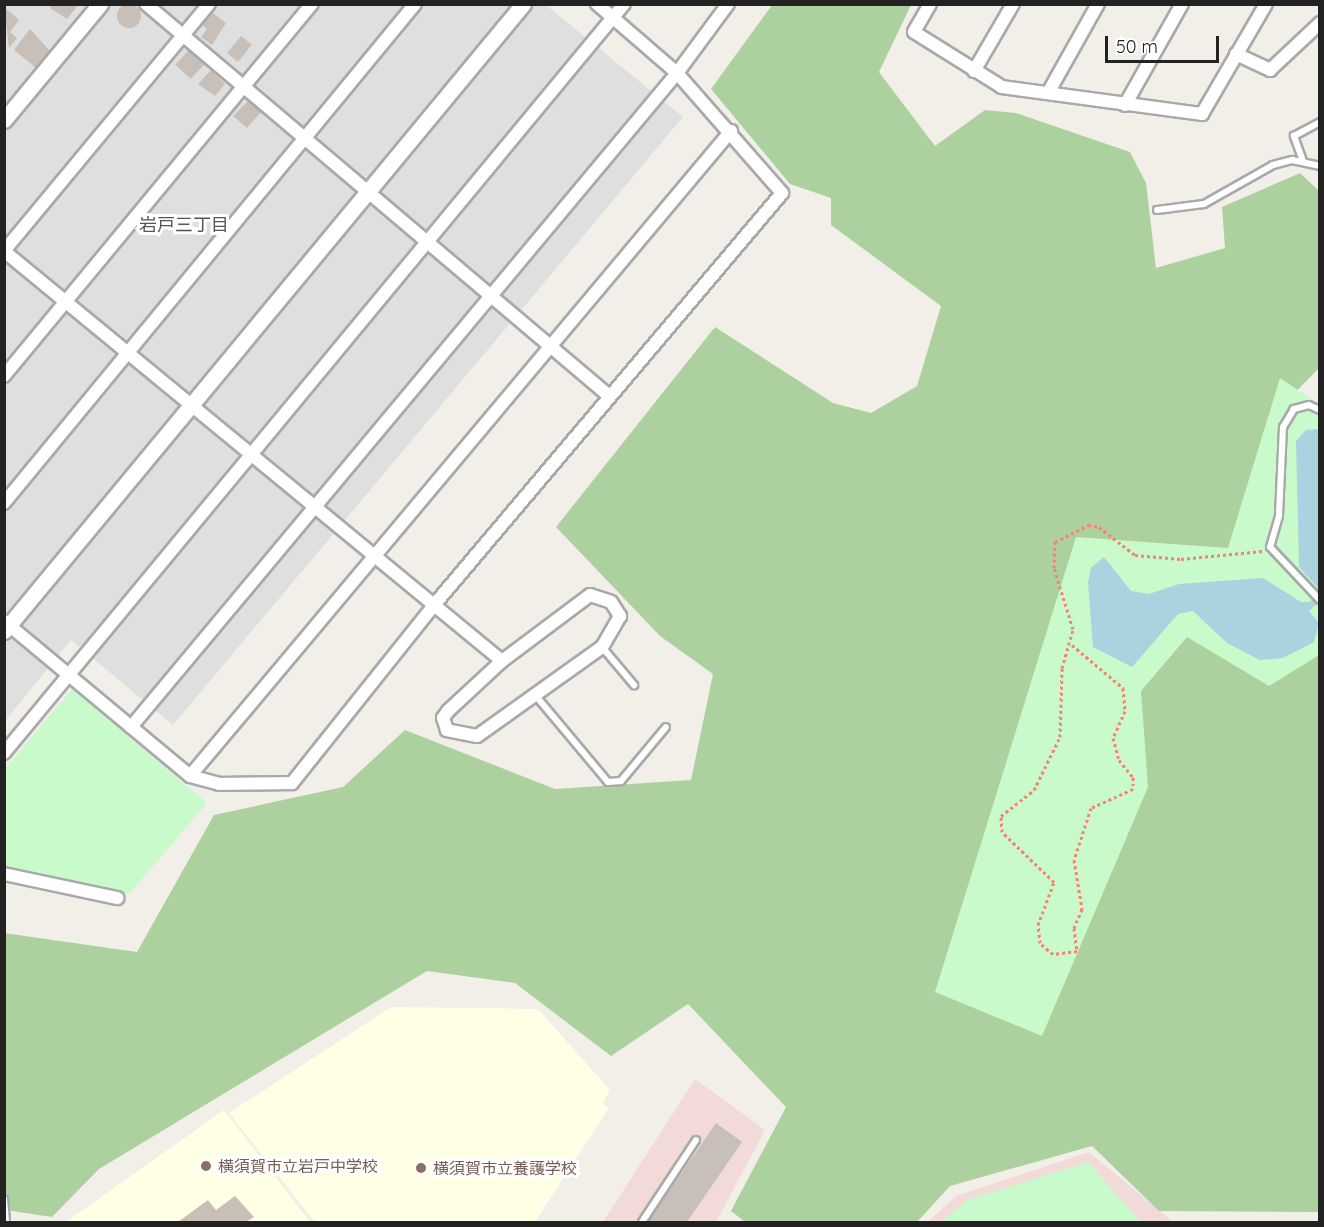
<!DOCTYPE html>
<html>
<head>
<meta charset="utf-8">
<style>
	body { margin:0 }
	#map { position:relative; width:1324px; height:1227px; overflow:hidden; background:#f2efe9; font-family:Quicksand,"Noto Sans JP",sans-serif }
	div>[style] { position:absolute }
	.residential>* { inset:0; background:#e0dfdf }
	.commercial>* { inset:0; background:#f2dad9 }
	.education>* { inset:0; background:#ffffe5 }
	.forest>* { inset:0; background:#add19e }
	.park>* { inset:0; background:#c8facc }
	.water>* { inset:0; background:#aad3df }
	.building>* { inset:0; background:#c7bfb8; transform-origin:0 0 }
	.round { border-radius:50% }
	.path>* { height:3px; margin-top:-1.5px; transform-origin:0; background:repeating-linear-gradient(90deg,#fa8072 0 3px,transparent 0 6px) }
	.roads { filter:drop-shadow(2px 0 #a9a9a9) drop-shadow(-2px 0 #a9a9a9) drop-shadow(0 2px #a9a9a9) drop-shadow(0 -2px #a9a9a9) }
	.service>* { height:6px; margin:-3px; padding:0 3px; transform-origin:3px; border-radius:3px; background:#fff }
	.minor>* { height:12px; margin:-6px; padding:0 6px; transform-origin:6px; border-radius:6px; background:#fff }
	.tertiary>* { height:15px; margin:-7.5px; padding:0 7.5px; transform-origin:7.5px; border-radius:7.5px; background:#fff }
	.dots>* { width:16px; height:16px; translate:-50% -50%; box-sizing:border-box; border:3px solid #fff; border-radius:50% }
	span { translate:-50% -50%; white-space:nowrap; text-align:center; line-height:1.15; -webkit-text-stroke:6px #fff; paint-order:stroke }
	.education-label { font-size:16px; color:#785e54 }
	.left { translate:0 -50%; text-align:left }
	.neighbourhood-label { font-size:18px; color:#555 }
	.frame { position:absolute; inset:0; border:6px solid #222; pointer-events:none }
	.scale { position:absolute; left:1105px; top:36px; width:114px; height:27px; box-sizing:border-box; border:3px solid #222; border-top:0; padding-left:8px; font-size:18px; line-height:21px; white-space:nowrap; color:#222; -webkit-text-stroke:4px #fff; paint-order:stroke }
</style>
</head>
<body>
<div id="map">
	<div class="residential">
		<div style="clip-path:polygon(5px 5px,546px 5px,683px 117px,173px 725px,71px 640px,5px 721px)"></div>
	</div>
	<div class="commercial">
		<div style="clip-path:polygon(695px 1079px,765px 1130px,716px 1222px,603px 1222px)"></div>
		<div style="clip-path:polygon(1089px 1152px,1173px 1222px,928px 1222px,956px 1196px)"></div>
	</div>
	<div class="education">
		<div style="clip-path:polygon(391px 1007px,538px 1009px,610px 1090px,603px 1103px,608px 1109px,535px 1222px,315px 1222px,229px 1113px)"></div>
		<div style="clip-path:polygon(224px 1110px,310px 1222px,66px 1222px)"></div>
	</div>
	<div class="forest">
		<div style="clip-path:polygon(772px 5px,911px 5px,879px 72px,935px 146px,985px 110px,1016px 113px,1130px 152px,1146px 183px,1156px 268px,1225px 248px,1222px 207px,1300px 173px,1319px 191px,1319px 368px,1275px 413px,1319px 584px,1319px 1212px,1159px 1211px,1092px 1146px,950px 1186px,917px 1222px,745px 1222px,731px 1211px,786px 1107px,688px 1004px,611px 1056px,515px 983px,427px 971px,99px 1169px,52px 1217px,5px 1210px,4px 933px,137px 952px,214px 815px,343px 787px,405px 730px,555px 789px,691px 780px,713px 674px,660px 636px,556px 527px,715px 327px,833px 403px,871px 413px,917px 386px,941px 306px,831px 225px,831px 198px,790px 184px,711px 89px)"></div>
	</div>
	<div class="park">
		<div style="clip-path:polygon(1280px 378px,1319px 404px,1319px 655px,1269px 686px,1187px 637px,1141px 691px,1148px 787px,1042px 1036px,935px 992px,1076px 537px,1228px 548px)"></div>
		<div style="clip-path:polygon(72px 689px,207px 803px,129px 894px,5px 870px,5px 769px)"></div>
		<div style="clip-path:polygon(1088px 1162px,1141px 1222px,941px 1222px,967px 1200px)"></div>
	</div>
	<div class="water">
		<div style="clip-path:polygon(1319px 429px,1319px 602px,1309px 611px,1319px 623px,1314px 642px,1283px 658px,1260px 660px,1227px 643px,1193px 611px,1178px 614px,1132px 667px,1093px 647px,1088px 583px,1091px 568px,1104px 557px,1131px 591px,1149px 594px,1179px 584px,1263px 578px,1301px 602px,1310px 602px,1319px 589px,1299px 567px,1296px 441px,1306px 430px)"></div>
	</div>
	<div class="building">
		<div style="clip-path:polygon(53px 4px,79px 4px,67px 19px,50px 8px)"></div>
		<div class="round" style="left:117px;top:4px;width:24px;height:24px"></div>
		<div style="clip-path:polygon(4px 7px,19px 20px,10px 32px,17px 38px,9px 48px)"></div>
		<div style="clip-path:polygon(213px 13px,226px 23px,212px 45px,201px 37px,207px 29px,202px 25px)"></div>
		<div style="clip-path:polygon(30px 29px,50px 51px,36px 68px,14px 50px)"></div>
		<div style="left:241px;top:36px;width:14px;height:22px;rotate:39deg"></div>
		<div style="left:189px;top:50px;width:21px;height:20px;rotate:43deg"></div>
		<div style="clip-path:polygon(211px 70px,225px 84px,215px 96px,198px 84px)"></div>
		<div style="clip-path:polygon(251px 98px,262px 111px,247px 128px,233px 116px)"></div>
		<div style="clip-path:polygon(716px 1123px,742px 1142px,687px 1222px,648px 1222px)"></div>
		<div style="clip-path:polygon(235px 1196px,254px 1217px,246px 1222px,178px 1222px,208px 1200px,216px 1210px)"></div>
	</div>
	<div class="path">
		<div style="left:1072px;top:645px;width:67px;rotate:40.1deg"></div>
		<div style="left:1123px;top:688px;width:23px;rotate:85deg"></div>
		<div style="left:1125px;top:711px;width:30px;rotate:114deg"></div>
		<div style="left:1113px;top:738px;width:23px;rotate:75deg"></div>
		<div style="left:1119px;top:760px;width:22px;rotate:51deg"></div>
		<div style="left:1133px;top:777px;width:12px;rotate:90deg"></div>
		<div style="left:1133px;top:789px;width:46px;rotate:155.7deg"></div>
		<div style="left:1091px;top:808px;width:55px;rotate:108.1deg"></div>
		<div style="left:1074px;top:860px;width:50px;rotate:80.7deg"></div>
		<div style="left:1082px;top:909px;width:21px;rotate:113deg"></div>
		<div style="left:1074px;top:928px;width:23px;rotate:83deg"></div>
		<div style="left:1077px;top:951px;width:24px;rotate:173deg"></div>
		<div style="left:1053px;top:954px;width:17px;rotate:-140deg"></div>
		<div style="left:1040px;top:943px;width:18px;rotate:-96deg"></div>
		<div style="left:1038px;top:925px;width:46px;rotate:-69.6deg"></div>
		<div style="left:1054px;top:882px;width:72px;rotate:-136.1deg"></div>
		<div style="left:1002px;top:832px;width:16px;rotate:-94deg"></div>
		<div style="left:1001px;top:816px;width:42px;rotate:-38.2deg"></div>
		<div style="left:1034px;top:790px;width:59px;rotate:-63.9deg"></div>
		<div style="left:1060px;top:737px;width:69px;rotate:-88.3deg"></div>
		<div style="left:1062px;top:668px;width:41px;rotate:-74.2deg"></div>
		<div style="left:1073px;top:629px;width:64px;rotate:-107.3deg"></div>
		<div style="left:1054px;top:568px;width:26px;rotate:-88deg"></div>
		<div style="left:1055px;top:542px;width:37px;rotate:-27deg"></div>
		<div style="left:1088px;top:525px;width:11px;rotate:10deg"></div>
		<div style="left:1099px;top:527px;width:46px;rotate:37.9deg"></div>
		<div style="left:1135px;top:555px;width:46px;rotate:5deg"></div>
		<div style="left:1181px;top:559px;width:82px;rotate:-5.6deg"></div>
	</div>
	<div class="roads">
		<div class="service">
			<div style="left:1303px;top:161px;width:27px;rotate:-110deg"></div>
			<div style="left:1294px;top:136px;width:30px;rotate:-28deg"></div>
			<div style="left:1157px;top:210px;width:47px;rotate:-7.3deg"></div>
			<div style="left:1204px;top:204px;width:79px;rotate:-29.5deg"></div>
			<div style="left:1273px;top:165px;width:20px;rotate:-15deg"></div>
			<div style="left:1292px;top:160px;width:29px;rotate:12deg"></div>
			<div style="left:1320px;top:410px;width:12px;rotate:-156deg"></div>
			<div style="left:1309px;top:405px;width:16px;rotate:165deg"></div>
			<div style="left:1294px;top:409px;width:21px;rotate:121deg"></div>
			<div style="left:1283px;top:427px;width:89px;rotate:92.6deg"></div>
			<div style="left:1279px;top:516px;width:32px;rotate:106deg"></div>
			<div style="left:1270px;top:547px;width:73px;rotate:46.7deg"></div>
			<div style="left:602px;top:647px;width:50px;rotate:49.9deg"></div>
			<div style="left:536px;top:696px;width:112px;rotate:50.1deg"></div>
			<div style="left:608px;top:782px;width:13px;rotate:-4deg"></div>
			<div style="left:621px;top:781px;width:70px;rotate:-50.2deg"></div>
			<div style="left:4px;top:1199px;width:23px;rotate:85deg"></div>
			<div style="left:642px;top:1222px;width:98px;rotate:-56.6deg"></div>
		</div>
		<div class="minor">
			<div style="left:146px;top:4px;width:605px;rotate:40.24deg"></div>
			<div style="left:209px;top:4px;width:321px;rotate:129.7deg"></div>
			<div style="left:4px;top:251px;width:645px;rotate:39.46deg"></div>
			<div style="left:930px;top:4px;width:32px;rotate:120deg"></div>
			<div style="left:914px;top:32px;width:104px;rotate:32deg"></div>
			<div style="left:1002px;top:87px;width:202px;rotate:7.7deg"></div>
			<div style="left:1202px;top:114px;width:127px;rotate:-59.8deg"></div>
			<div style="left:1236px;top:54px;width:38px;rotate:25deg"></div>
			<div style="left:1270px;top:70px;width:69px;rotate:-43.2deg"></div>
			<div style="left:974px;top:71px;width:78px;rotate:-59.8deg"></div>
			<div style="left:1048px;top:93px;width:102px;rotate:-60.7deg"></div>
			<div style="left:1125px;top:105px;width:116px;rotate:-60.6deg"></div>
			<div style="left:4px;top:376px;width:483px;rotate:-50.4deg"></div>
			<div style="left:4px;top:503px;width:646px;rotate:-50.52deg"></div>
			<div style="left:590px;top:595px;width:22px;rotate:18deg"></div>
			<div style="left:611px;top:602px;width:17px;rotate:57deg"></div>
			<div style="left:620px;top:616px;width:36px;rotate:120deg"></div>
			<div style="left:602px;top:647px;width:153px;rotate:144.5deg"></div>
			<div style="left:477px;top:736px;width:31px;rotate:-169deg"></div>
			<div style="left:447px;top:730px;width:13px;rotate:-108deg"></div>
			<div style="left:443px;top:718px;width:9px;rotate:-54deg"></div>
			<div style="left:448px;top:711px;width:74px;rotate:-42.8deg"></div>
			<div style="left:502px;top:661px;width:110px;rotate:-36.9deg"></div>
			<div style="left:4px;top:621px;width:242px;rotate:39.8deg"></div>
			<div style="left:190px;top:776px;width:30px;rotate:15deg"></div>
			<div style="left:219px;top:784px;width:73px;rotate:-0.8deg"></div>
			<div style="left:292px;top:783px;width:228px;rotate:-51.4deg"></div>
			<div style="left:434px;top:605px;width:539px;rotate:-49.81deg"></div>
			<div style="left:782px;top:193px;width:159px;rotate:-131.2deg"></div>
			<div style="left:677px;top:73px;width:106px;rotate:-139.2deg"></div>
			<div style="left:131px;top:727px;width:852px;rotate:-50.14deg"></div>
			<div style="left:677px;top:73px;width:86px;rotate:-53.5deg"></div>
			<div style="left:4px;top:753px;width:972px;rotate:-50.38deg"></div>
			<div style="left:190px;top:776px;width:842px;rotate:-50.01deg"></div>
			<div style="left:4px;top:874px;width:116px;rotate:12deg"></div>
		</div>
		<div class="tertiary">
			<div style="left:4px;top:120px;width:151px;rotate:-50.4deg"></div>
			<div style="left:4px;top:631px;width:814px;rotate:-50.38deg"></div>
		</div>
	</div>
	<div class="dots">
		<div style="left:206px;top:1166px;background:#8d6e63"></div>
		<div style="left:421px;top:1168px;background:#8d6e63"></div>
	</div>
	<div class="education-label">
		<span class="left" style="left:218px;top:1166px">横須賀市立岩戸中学校</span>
		<span class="left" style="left:433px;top:1168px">横須賀市立養護学校</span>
	</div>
	<div class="neighbourhood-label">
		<span style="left:184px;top:225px">岩戸三丁目</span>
	</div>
	<div class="frame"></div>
	<div class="scale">50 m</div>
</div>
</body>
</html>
